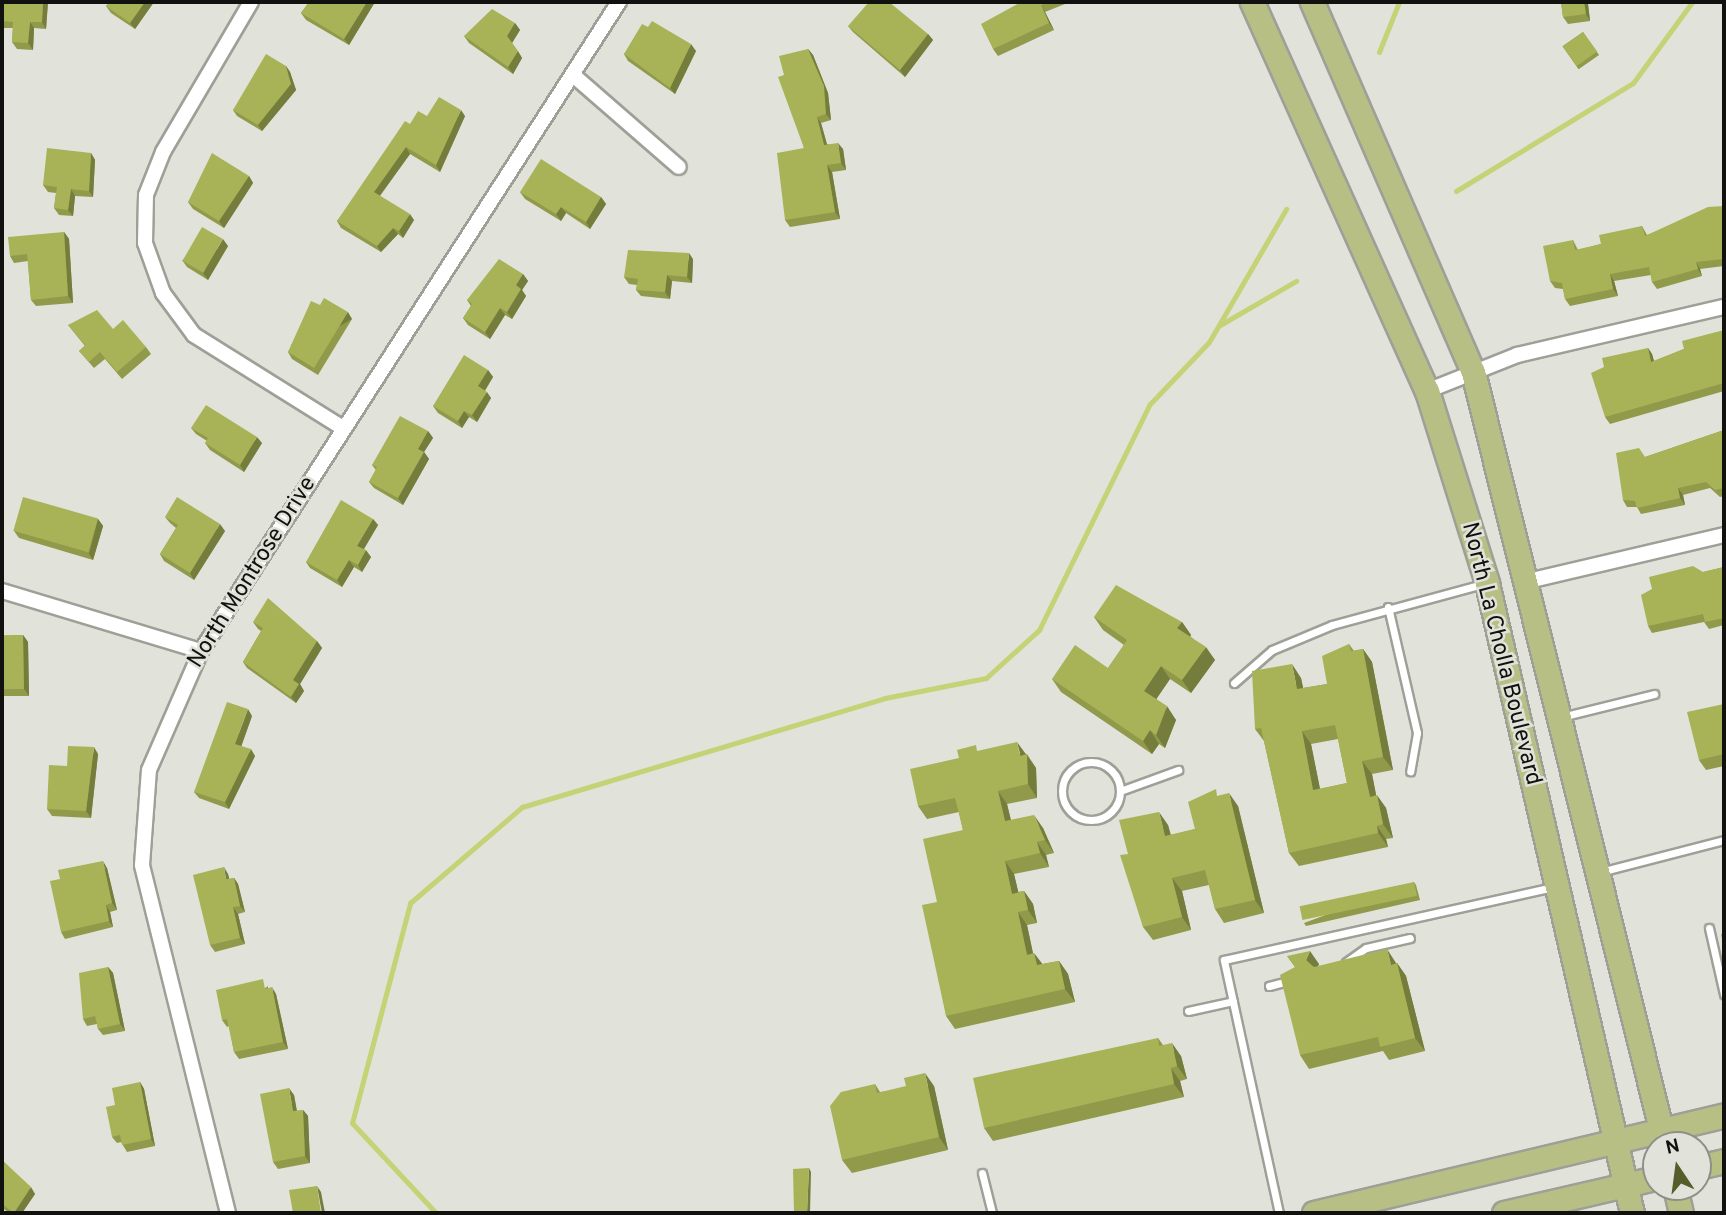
<!DOCTYPE html>
<html>
<head>
<meta charset="utf-8">
<style>
	body { margin:0 }
	#map { position:relative; width:1726px; height:1215px; overflow:hidden; background:#e1e2da; font-family:Overpass,sans-serif }
	div>[style] { position:absolute }
	.stream>* { height:5px; margin:-2.5px; padding:0 2.5px; transform-origin:2.5px; border-radius:2.5px; background:#c5d275 }
	.roads { filter:drop-shadow(2px 0 #9ea098) drop-shadow(-2px 0 #9ea098) drop-shadow(0 2px #9ea098) drop-shadow(0 -2px #9ea098) }
	.lane>* { height:7px; margin:-3.5px; padding:0 3.5px; transform-origin:3.5px; border-radius:3.5px; background:#fff }
	.lane>.ring { margin:-3.5px; padding:0; box-sizing:content-box; background:none; border:7px solid #fff; border-radius:50% }
	.street>* { height:14px; margin:-7px; padding:0 7px; transform-origin:7px; border-radius:7px; background:#fff }
	.primary>* { height:23px; margin:-11.5px; padding:0 11.5px; transform-origin:11.5px; border-radius:11.5px; background:#b8bf85 }
	.wall>* { inset:0; background:#909a4a; transform-origin:0 0 }
	.shaded-wall>* { inset:0; background:#757d3c; transform-origin:0 0 }
	.building>* { inset:0; background:#a7b356; transform-origin:0 0 }
	span { translate:-50% -50%; white-space:nowrap; text-align:center; line-height:1.15; -webkit-text-stroke:5px #e1e2da; paint-order:stroke }
	.street-label { font-size:23px; color:#11120f }
	.frame { position:absolute; inset:0; border:4px solid #11120f; pointer-events:none }
	.north { position:absolute; left:1642px; top:1131px; width:70px; height:70px; box-sizing:border-box; background:#e1e2da; border:2px solid #8e8f89; border-radius:50%; rotate:347deg; font-size:19px; font-weight:700; line-height:28px; text-align:center; color:#11120f }
	.north::after { content:''; display:block; margin:auto; width:24px; height:32px; background:#565d2b; clip-path:polygon(50% 0,100% 100%,50% 72%,0 100%) }
</style>
</head>
<body>
<div id="map">
	<div class="stream">
		<div style="left:1379px;top:52px;width:54px;rotate:-68.2deg"></div>
		<div style="left:1456px;top:191px;width:207px;rotate:-31.4deg"></div>
		<div style="left:1633px;top:83px;width:100px;rotate:-53.9deg"></div>
		<div style="left:1220px;top:325px;width:88px;rotate:-30.1deg"></div>
		<div style="left:436px;top:1213px;width:123px;rotate:-133deg"></div>
		<div style="left:352px;top:1123px;width:228px;rotate:-75.2deg"></div>
		<div style="left:410px;top:903px;width:148px;rotate:-40.6deg"></div>
		<div style="left:522px;top:807px;width:379px;rotate:-16.7deg"></div>
		<div style="left:885px;top:698px;width:103px;rotate:-11.2deg"></div>
		<div style="left:986px;top:678px;width:72px;rotate:-42.2deg"></div>
		<div style="left:1039px;top:630px;width:250px;rotate:-63.9deg"></div>
		<div style="left:1149px;top:405px;width:87px;rotate:-46.4deg"></div>
		<div style="left:1209px;top:342px;width:154px;rotate:-59.9deg"></div>
	</div>
	<div class="roads">
		<div class="lane">
			<div style="left:1388px;top:607px;width:129px;rotate:77deg"></div>
			<div style="left:1417px;top:733px;width:39px;rotate:100deg"></div>
			<div style="left:1234px;top:683px;width:50px;rotate:-41deg"></div>
			<div style="left:1272px;top:650px;width:65px;rotate:-22.6deg"></div>
			<div style="left:1332px;top:625px;width:156px;rotate:-15.2deg"></div>
			<div style="left:1561px;top:717px;width:96px;rotate:-13.9deg"></div>
			<div class="ring" style="left:1062px;top:762px;width:51px;height:51px"></div>
			<div style="left:1120px;top:791px;width:62px;rotate:-19.9deg"></div>
			<div style="left:1600px;top:872px;width:128px;rotate:-14.5deg"></div>
			<div style="left:1709px;top:928px;width:68px;rotate:77.2deg"></div>
			<div style="left:1346px;top:962px;width:24px;rotate:-35deg"></div>
			<div style="left:1366px;top:948px;width:45px;rotate:-12.8deg"></div>
			<div style="left:1269px;top:986px;width:23px;rotate:-15deg"></div>
			<div style="left:1188px;top:1011px;width:46px;rotate:-12.5deg"></div>
			<div style="left:982px;top:1173px;width:41px;rotate:76deg"></div>
			<div style="left:1279px;top:1213px;width:259px;rotate:-102.3deg"></div>
			<div style="left:1224px;top:960px;width:336px;rotate:-12.5deg"></div>
		</div>
		<div class="street">
			<div style="left:251px;top:2px;width:174px;rotate:120.4deg"></div>
			<div style="left:163px;top:152px;width:46px;rotate:111.6deg"></div>
			<div style="left:146px;top:195px;width:48px;rotate:91.2deg"></div>
			<div style="left:145px;top:243px;width:53px;rotate:70.2deg"></div>
			<div style="left:163px;top:293px;width:52px;rotate:53.6deg"></div>
			<div style="left:194px;top:335px;width:176px;rotate:32deg"></div>
			<div style="left:573px;top:75px;width:140px;rotate:41deg"></div>
			<div style="left:1427px;top:391px;width:97px;rotate:-21.8deg"></div>
			<div style="left:1517px;top:355px;width:212px;rotate:-13.1deg"></div>
			<div style="left:1528px;top:581px;width:201px;rotate:-13.2deg"></div>
			<div style="left:2px;top:591px;width:208px;rotate:16.8deg"></div>
			<div style="left:228px;top:1213px;width:358px;rotate:-103.9deg"></div>
			<div style="left:142px;top:865px;width:95px;rotate:-85.8deg"></div>
			<div style="left:149px;top:770px;width:130px;rotate:-66.4deg"></div>
			<div style="left:201px;top:651px;width:772px;rotate:-57.22deg"></div>
		</div>
		<div class="primary">
			<div style="left:1252px;top:2px;width:427px;rotate:65.8deg"></div>
			<div style="left:1427px;top:391px;width:201px;rotate:72.6deg"></div>
			<div style="left:1487px;top:583px;width:646px;rotate:77.04deg"></div>
			<div style="left:1312px;top:2px;width:404px;rotate:66.5deg"></div>
			<div style="left:1473px;top:372px;width:796px;rotate:76.05deg"></div>
			<div style="left:1698px;top:1167px;width:27px;rotate:-13deg"></div>
			<div style="left:1675px;top:1187px;width:27px;rotate:77deg"></div>
			<div style="left:1314px;top:1213px;width:422px;rotate:-13.4deg"></div>
			<div style="left:1504px;top:1213px;width:156px;rotate:-13deg"></div>
		</div>
	</div>
	<div class="wall">
		<div style="clip-path:polygon(2px 2px,48px 2px,46px 29px,34px 28px,33px 50px,17px 49px,12px 42px,13px 28px,2px 28px)"></div>
		<div style="clip-path:polygon(110px 2px,154px 2px,135px 29px,111px 13px,106px 6px)"></div>
		<div style="clip-path:polygon(309px 2px,375px 2px,349px 45px,306px 20px,301px 13px)"></div>
		<div style="clip-path:polygon(1021px 2px,1070px 2px,1045px 12px,1054px 30px,998px 56px,993px 49px)"></div>
		<div style="clip-path:polygon(1561px 2px,1596px 2px,1588px 4px,1590px 21px,1568px 24px,1563px 17px)"></div>
		<div style="clip-path:polygon(515px 23px,520px 30px,512px 43px,522px 58px,513px 74px,469px 43px,464px 36px)"></div>
		<div style="clip-path:polygon(848px 26px,928px 34px,933px 40px,905px 77px,853px 32px)"></div>
		<div style="clip-path:polygon(648px 27px,696px 51px,675px 94px,628px 61px,624px 54px)"></div>
		<div style="left:1583px;top:32px;width:28px;height:25px;rotate:55deg"></div>
		<div style="clip-path:polygon(808px 49px,813px 55px,828px 93px,831px 120px,821px 123px,827px 144px,843px 149px,846px 170px,832px 172px,840px 219px,790px 227px,785px 220px,804px 148px,784px 75px)"></div>
		<div style="clip-path:polygon(286px 66px,290px 72px,296px 90px,262px 131px,237px 116px,233px 110px)"></div>
		<div style="clip-path:polygon(427px 116px,465px 116px,440px 172px,410px 154px,380px 196px,414px 220px,403px 238px,398px 234px,381px 252px,341px 228px,337px 221px,410px 124px)"></div>
		<div style="clip-path:polygon(91px 153px,95px 160px,93px 197px,75px 196px,73px 216px,59px 215px,54px 208px,56px 193px,48px 192px,43px 185px)"></div>
		<div style="clip-path:polygon(249px 176px,253px 183px,224px 228px,193px 209px,188px 202px)"></div>
		<div style="clip-path:polygon(520px 192px,601px 197px,606px 204px,590px 229px,566px 213px,561px 221px,525px 199px)"></div>
		<div style="clip-path:polygon(1724px 206px,1724px 266px,1700px 269px,1702px 276px,1657px 289px,1652px 282px,1651px 275px,1614px 281px,1618px 296px,1570px 306px,1565px 299px,1563px 289px,1555px 288px,1550px 281px,1573px 240px,1578px 250px,1601px 244px,1642px 226px,1647px 235px)"></div>
		<div style="clip-path:polygon(64px 232px,69px 239px,73px 303px,36px 306px,31px 300px,28px 261px,14px 263px,10px 256px)"></div>
		<div style="clip-path:polygon(228px 246px,208px 280px,187px 267px,182px 260px)"></div>
		<div style="clip-path:polygon(693px 259px,692px 283px,672px 281px,670px 299px,641px 296px,636px 290px,637px 285px,629px 284px,624px 277px)"></div>
		<div style="clip-path:polygon(523px 274px,528px 281px,522px 290px,526px 296px,512px 319px,505px 315px,490px 339px,468px 325px,463px 318px,471px 306px,467px 300px)"></div>
		<div style="clip-path:polygon(320px 305px,352px 319px,318px 375px,292px 359px,288px 352px)"></div>
		<div style="clip-path:polygon(68px 325px,113px 329px,146px 347px,151px 354px,122px 379px,105px 359px,94px 368px,79px 351px,85px 346px)"></div>
		<div style="clip-path:polygon(1724px 330px,1724px 391px,1610px 424px,1605px 417px,1604px 367px,1648px 348px,1652px 354px,1654px 361px,1684px 349px)"></div>
		<div style="clip-path:polygon(488px 370px,493px 377px,485px 391px,491px 398px,477px 422px,469px 417px,462px 428px,438px 413px,433px 406px)"></div>
		<div style="clip-path:polygon(191px 428px,262px 443px,244px 472px,210px 450px,205px 443px,207px 441px,196px 434px)"></div>
		<div style="clip-path:polygon(1724px 430px,1724px 496px,1720px 497px,1710px 488px,1683px 495px,1685px 505px,1641px 514px,1637px 507px,1627px 507px,1623px 500px,1645px 457px)"></div>
		<div style="clip-path:polygon(428px 431px,433px 438px,424px 452px,429px 459px,403px 505px,374px 488px,369px 482px,376px 470px,372px 465px)"></div>
		<div style="clip-path:polygon(165px 517px,225px 531px,194px 580px,164px 561px,160px 554px,176px 528px,170px 523px)"></div>
		<div style="clip-path:polygon(98px 519px,103px 526px,93px 560px,19px 538px,14px 531px)"></div>
		<div style="clip-path:polygon(373px 519px,378px 525px,364px 549px,371px 557px,362px 572px,354px 567px,342px 587px,310px 568px,306px 562px)"></div>
		<div style="clip-path:polygon(1724px 567px,1724px 625px,1709px 629px,1704px 622px,1652px 633px,1648px 626px,1703px 572px)"></div>
		<div style="clip-path:polygon(1094px 617px,1182px 622px,1191px 635px,1190px 636px,1215px 660px,1191px 693px,1170px 679px,1156px 699px,1176px 720px,1165px 748px,1159px 744px,1152px 754px,1061px 692px,1052px 679px,1108px 668px,1124px 645px,1103px 630px)"></div>
		<div style="clip-path:polygon(253px 622px,317px 641px,322px 648px,300px 684px,304px 691px,296px 703px,247px 668px,243px 662px,261px 631px,258px 629px)"></div>
		<div style="clip-path:polygon(23px 635px,28px 642px,29px 696px,2px 696px,2px 636px)"></div>
		<div style="clip-path:polygon(evenodd,1349px 644px,1354px 651px,1363px 649px,1372px 662px,1393px 770px,1372px 774px,1376px 795px,1386px 808px,1393px 838px,1386px 839px,1388px 847px,1299px 866px,1289px 853px,1264px 741px,1255px 729px,1301px 678px,1303px 688px,1327px 684px,1349px 644px,1338px 739px,1347px 783px,1320px 789px,1311px 744px,1338px 739px)"></div>
		<div style="clip-path:polygon(1724px 704px,1724px 766px,1706px 770px,1699px 760px)"></div>
		<div style="clip-path:polygon(252px 716px,241px 746px,255px 756px,229px 809px,199px 798px,194px 792px)"></div>
		<div style="clip-path:polygon(980px 751px,1027px 754px,1036px 768px,1037px 798px,1007px 804px,1011px 820px,1043px 828px,1054px 853px,1046px 855px,1049px 867px,1014px 874px,1018px 892px,1024px 891px,1033px 904px,1037px 923px,1027px 925px,1033px 953px,1042px 964px,1059px 961px,1068px 974px,1075px 1002px,955px 1029px,946px 1016px,937px 902px,963px 830px,959px 812px,927px 819px,918px 806px)"></div>
		<div style="clip-path:polygon(98px 754px,91px 818px,52px 816px,47px 809px,67px 766px)"></div>
		<div style="clip-path:polygon(1220px 795px,1238px 806px,1264px 913px,1224px 923px,1215px 909px,1209px 885px,1182px 891px,1191px 930px,1153px 940px,1143px 927px,1128px 854px,1168px 825px,1171px 835px,1195px 829px)"></div>
		<div style="clip-path:polygon(107px 868px,117px 910px,110px 912px,113px 927px,65px 939px,61px 932px,60px 879px)"></div>
		<div style="clip-path:polygon(228px 874px,229px 879px,234px 878px,238px 884px,245px 912px,238px 914px,245px 944px,215px 952px,210px 945px)"></div>
		<div style="clip-path:polygon(1414px 882px,1416px 885px,1420px 900px,1306px 926px,1304px 923px)"></div>
		<div style="clip-path:polygon(1287px 956px,1319px 964px,1318px 966px,1397px 963px,1406px 976px,1425px 1051px,1389px 1060px,1383px 1051px,1309px 1069px,1300px 1055px,1295px 967px)"></div>
		<div style="clip-path:polygon(108px 967px,113px 973px,125px 1031px,103px 1035px,98px 1029px,97px 1024px,87px 1026px,83px 1019px)"></div>
		<div style="clip-path:polygon(268px 986px,268px 988px,276px 994px,288px 1049px,239px 1059px,234px 1052px,229px 1026px,227px 1027px,222px 1020px)"></div>
		<div style="clip-path:polygon(1158px 1038px,1163px 1045px,1181px 1056px,1187px 1079px,1180px 1081px,1184px 1097px,993px 1141px,984px 1128px)"></div>
		<div style="clip-path:polygon(140px 1082px,144px 1089px,155px 1146px,127px 1152px,121px 1142px,117px 1143px,112px 1137px,115px 1105px)"></div>
		<div style="clip-path:polygon(875px 1084px,880px 1092px,934px 1086px,948px 1150px,852px 1173px,842px 1160px)"></div>
		<div style="clip-path:polygon(294px 1095px,297px 1111px,303px 1110px,308px 1116px,310px 1163px,278px 1169px,273px 1162px)"></div>
		<div style="clip-path:polygon(2px 1160px,35px 1194px,22px 1213px,10px 1213px,2px 1208px)"></div>
	</div>
	<div class="shaded-wall">
		<div style="clip-path:polygon(43px 2px,48px 2px,46px 29px,42px 22px)"></div>
		<div style="clip-path:polygon(145px 2px,154px 2px,135px 29px,130px 23px)"></div>
		<div style="clip-path:polygon(367px 2px,375px 2px,349px 45px,344px 39px)"></div>
		<div style="clip-path:polygon(1584px 2px,1586px 2px,1588px 4px,1590px 21px,1586px 14px)"></div>
		<div style="clip-path:polygon(1041px 5px,1045px 12px,1054px 30px,1049px 23px)"></div>
		<div style="clip-path:polygon(30px 22px,34px 28px,33px 50px,28px 43px)"></div>
		<div style="clip-path:polygon(515px 23px,520px 30px,512px 43px,507px 36px)"></div>
		<div style="clip-path:polygon(928px 34px,933px 40px,905px 77px,900px 70px)"></div>
		<div style="clip-path:polygon(691px 44px,696px 51px,675px 94px,670px 88px)"></div>
		<div style="clip-path:polygon(808px 49px,813px 55px,828px 93px,831px 120px,826px 114px)"></div>
		<div style="clip-path:polygon(518px 51px,522px 58px,513px 74px,508px 67px)"></div>
		<div style="clip-path:polygon(286px 66px,290px 72px,296px 90px,262px 131px,258px 125px)"></div>
		<div style="clip-path:polygon(461px 110px,465px 116px,440px 172px,436px 165px)"></div>
		<div style="clip-path:polygon(817px 117px,821px 123px,829px 152px,824px 145px)"></div>
		<div style="clip-path:polygon(838px 143px,843px 149px,846px 170px,841px 163px)"></div>
		<div style="clip-path:polygon(406px 147px,410px 154px,378px 198px,374px 192px)"></div>
		<div style="clip-path:polygon(91px 153px,95px 160px,93px 197px,89px 191px)"></div>
		<div style="clip-path:polygon(827px 165px,832px 172px,840px 219px,835px 212px)"></div>
		<div style="clip-path:polygon(249px 176px,253px 183px,224px 228px,219px 221px)"></div>
		<div style="clip-path:polygon(71px 189px,75px 196px,73px 216px,68px 210px)"></div>
		<div style="clip-path:polygon(601px 197px,606px 204px,590px 229px,586px 222px)"></div>
		<div style="clip-path:polygon(561px 207px,566px 213px,561px 221px,556px 214px)"></div>
		<div style="clip-path:polygon(410px 214px,414px 220px,403px 238px,399px 231px)"></div>
		<div style="clip-path:polygon(393px 228px,398px 234px,381px 252px,377px 246px)"></div>
		<div style="clip-path:polygon(64px 232px,69px 239px,73px 303px,68px 296px)"></div>
		<div style="clip-path:polygon(223px 239px,228px 246px,208px 280px,203px 273px)"></div>
		<div style="clip-path:polygon(689px 253px,693px 259px,692px 283px,687px 277px)"></div>
		<div style="clip-path:polygon(1696px 262px,1700px 269px,1702px 276px,1698px 269px)"></div>
		<div style="clip-path:polygon(523px 274px,528px 281px,522px 290px,526px 296px,512px 319px,507px 312px,516px 285px)"></div>
		<div style="clip-path:polygon(1610px 274px,1614px 281px,1618px 296px,1613px 289px)"></div>
		<div style="clip-path:polygon(667px 275px,672px 281px,670px 299px,665px 292px)"></div>
		<div style="clip-path:polygon(500px 308px,505px 315px,490px 339px,485px 332px)"></div>
		<div style="left:348px;top:312px;width:8px;height:66px;rotate:60deg"></div>
		<div style="clip-path:polygon(1648px 348px,1652px 354px,1656px 369px,1651px 362px)"></div>
		<div style="clip-path:polygon(488px 370px,493px 377px,483px 393px,478px 386px)"></div>
		<div style="clip-path:polygon(487px 392px,491px 398px,477px 422px,472px 415px)"></div>
		<div style="clip-path:polygon(464px 411px,469px 417px,462px 428px,458px 421px)"></div>
		<div style="clip-path:polygon(428px 431px,433px 438px,424px 452px,429px 459px,403px 505px,398px 498px,418px 449px)"></div>
		<div style="clip-path:polygon(257px 437px,262px 443px,244px 472px,240px 465px)"></div>
		<div style="clip-path:polygon(1678px 488px,1683px 495px,1685px 505px,1680px 498px)"></div>
		<div style="clip-path:polygon(98px 519px,103px 526px,93px 560px,89px 554px)"></div>
		<div style="clip-path:polygon(373px 519px,378px 525px,362px 552px,357px 546px)"></div>
		<div style="clip-path:polygon(220px 524px,225px 531px,194px 580px,190px 573px)"></div>
		<div style="clip-path:polygon(366px 550px,371px 557px,362px 572px,358px 565px)"></div>
		<div style="clip-path:polygon(349px 560px,354px 567px,342px 587px,337px 580px)"></div>
		<div style="clip-path:polygon(1182px 622px,1191px 635px,1187px 641px,1177px 628px)"></div>
		<div style="clip-path:polygon(23px 635px,28px 642px,29px 696px,24px 689px)"></div>
		<div style="clip-path:polygon(317px 641px,322px 648px,300px 684px,304px 691px,296px 703px,291px 697px,293px 680px)"></div>
		<div style="clip-path:polygon(1206px 647px,1215px 660px,1191px 693px,1182px 680px)"></div>
		<div style="clip-path:polygon(1363px 649px,1372px 662px,1393px 770px,1383px 757px)"></div>
		<div style="clip-path:polygon(1292px 664px,1301px 678px,1306px 702px,1297px 689px)"></div>
		<div style="clip-path:polygon(1161px 666px,1170px 679px,1153px 704px,1144px 691px)"></div>
		<div style="clip-path:polygon(1167px 706px,1176px 720px,1165px 748px,1156px 735px)"></div>
		<div style="clip-path:polygon(248px 709px,252px 716px,240px 750px,235px 744px)"></div>
		<div style="clip-path:polygon(1150px 730px,1159px 744px,1152px 754px,1143px 741px)"></div>
		<div style="clip-path:polygon(1302px 731px,1311px 744px,1323px 804px,1313px 790px)"></div>
		<div style="clip-path:polygon(1017px 742px,1036px 768px,1037px 798px,1028px 784px)"></div>
		<div style="clip-path:polygon(94px 747px,98px 754px,91px 818px,86px 811px)"></div>
		<div style="clip-path:polygon(251px 749px,255px 756px,229px 809px,225px 802px)"></div>
		<div style="clip-path:polygon(1362px 761px,1372px 774px,1379px 810px,1370px 797px)"></div>
		<div style="clip-path:polygon(998px 791px,1007px 804px,1014px 834px,1005px 821px)"></div>
		<div style="clip-path:polygon(1229px 793px,1238px 806px,1264px 913px,1255px 900px)"></div>
		<div style="clip-path:polygon(1377px 795px,1386px 808px,1393px 838px,1383px 824px)"></div>
		<div style="clip-path:polygon(1159px 812px,1168px 825px,1174px 849px,1165px 836px)"></div>
		<div style="clip-path:polygon(1034px 815px,1043px 828px,1054px 853px,1045px 840px)"></div>
		<div style="clip-path:polygon(1377px 826px,1386px 839px,1388px 847px,1378px 833px)"></div>
		<div style="clip-path:polygon(1037px 842px,1046px 855px,1049px 867px,1040px 853px)"></div>
		<div style="clip-path:polygon(103px 861px,107px 868px,117px 910px,112px 903px)"></div>
		<div style="clip-path:polygon(1005px 861px,1014px 874px,1022px 907px,1012px 894px)"></div>
		<div style="clip-path:polygon(224px 867px,228px 874px,231px 886px,226px 879px)"></div>
		<div style="clip-path:polygon(234px 878px,238px 884px,245px 912px,240px 906px)"></div>
		<div style="clip-path:polygon(1172px 878px,1182px 891px,1191px 930px,1182px 917px)"></div>
		<div style="clip-path:polygon(1024px 891px,1033px 904px,1037px 923px,1028px 910px)"></div>
		<div style="clip-path:polygon(106px 905px,110px 912px,113px 927px,109px 921px)"></div>
		<div style="clip-path:polygon(233px 907px,238px 914px,245px 944px,240px 938px)"></div>
		<div style="clip-path:polygon(1018px 912px,1027px 925px,1036px 968px,1027px 955px)"></div>
		<div style="clip-path:polygon(1387px 949px,1396px 963px,1400px 978px,1391px 965px)"></div>
		<div style="clip-path:polygon(1310px 951px,1319px 964px,1315px 973px,1306px 960px)"></div>
		<div style="clip-path:polygon(1034px 953px,1044px 966px,1037px 965px)"></div>
		<div style="clip-path:polygon(1059px 961px,1068px 974px,1075px 1002px,1065px 989px)"></div>
		<div style="clip-path:polygon(1397px 963px,1406px 976px,1425px 1051px,1415px 1038px)"></div>
		<div style="clip-path:polygon(108px 967px,113px 973px,125px 1031px,120px 1024px)"></div>
		<div style="clip-path:polygon(272px 987px,276px 994px,288px 1049px,283px 1042px)"></div>
		<div style="clip-path:polygon(1172px 1043px,1181px 1056px,1187px 1079px,1177px 1066px)"></div>
		<div style="clip-path:polygon(1171px 1068px,1180px 1081px,1184px 1097px,1174px 1084px)"></div>
		<div style="clip-path:polygon(925px 1073px,934px 1086px,948px 1150px,939px 1137px)"></div>
		<div style="clip-path:polygon(140px 1082px,144px 1089px,155px 1146px,151px 1139px)"></div>
		<div style="clip-path:polygon(289px 1088px,294px 1095px,298px 1118px,293px 1111px)"></div>
		<div style="clip-path:polygon(303px 1110px,308px 1116px,310px 1163px,305px 1156px)"></div>
		<div style="clip-path:polygon(809px 1168px,811px 1172px,810px 1213px,807px 1213px)"></div>
		<div style="clip-path:polygon(317px 1186px,321px 1192px,325px 1213px,322px 1213px)"></div>
		<div style="clip-path:polygon(31px 1187px,35px 1194px,22px 1213px,14px 1213px)"></div>
	</div>
	<div class="building">
		<div style="clip-path:polygon(2px 2px,43px 2px,42px 22px,30px 22px,28px 43px,12px 42px,13px 22px,2px 21px)"></div>
		<div style="clip-path:polygon(110px 2px,145px 2px,130px 23px,106px 6px)"></div>
		<div style="clip-path:polygon(309px 2px,367px 2px,344px 39px,301px 13px)"></div>
		<div style="clip-path:polygon(869px 2px,889px 2px,928px 34px,900px 70px,848px 26px)"></div>
		<div style="clip-path:polygon(1021px 2px,1049px 2px,1041px 5px,1049px 23px,993px 49px,981px 24px)"></div>
		<div style="clip-path:polygon(1561px 2px,1584px 2px,1586px 14px,1563px 17px)"></div>
		<div style="clip-path:polygon(492px 9px,515px 23px,507px 36px,518px 51px,508px 67px,464px 36px)"></div>
		<div style="clip-path:polygon(652px 21px,691px 44px,670px 88px,624px 54px,642px 24px,648px 27px)"></div>
		<div style="left:1583px;top:32px;width:24px;height:25px;rotate:54deg"></div>
		<div style="clip-path:polygon(808px 49px,824px 86px,826px 114px,817px 117px,824px 145px,838px 143px,841px 163px,827px 165px,835px 212px,785px 220px,777px 153px,804px 148px,778px 77px,784px 75px,779px 56px)"></div>
		<div style="clip-path:polygon(266px 54px,286px 66px,291px 84px,258px 125px,233px 110px)"></div>
		<div style="clip-path:polygon(439px 97px,461px 110px,436px 165px,406px 147px,374px 192px,410px 214px,399px 231px,393px 228px,377px 246px,337px 221px,405px 121px,410px 124px,418px 111px,427px 116px)"></div>
		<div style="clip-path:polygon(47px 148px,91px 153px,89px 191px,71px 189px,68px 210px,54px 208px,57px 187px,43px 185px)"></div>
		<div style="clip-path:polygon(212px 153px,249px 176px,219px 221px,188px 202px)"></div>
		<div style="clip-path:polygon(541px 159px,601px 197px,586px 222px,561px 207px,556px 214px,520px 192px)"></div>
		<div style="clip-path:polygon(1724px 206px,1724px 259px,1696px 262px,1698px 269px,1652px 282px,1649px 267px,1610px 274px,1613px 289px,1565px 299px,1562px 283px,1550px 281px,1543px 246px,1573px 240px,1575px 250px,1601px 244px,1599px 235px,1642px 226px,1645px 236px,1708px 207px)"></div>
		<div style="left:202px;top:227px;width:24px;height:39px;rotate:30deg"></div>
		<div style="clip-path:polygon(64px 232px,68px 296px,31px 300px,27px 254px,10px 256px,8px 237px)"></div>
		<div style="clip-path:polygon(628px 250px,689px 253px,687px 277px,667px 275px,665px 292px,636px 290px,638px 279px,624px 277px)"></div>
		<div style="clip-path:polygon(499px 259px,523px 274px,516px 285px,521px 289px,507px 312px,500px 308px,485px 332px,463px 318px,472px 304px,467px 300px)"></div>
		<div style="clip-path:polygon(324px 298px,348px 312px,314px 368px,288px 352px,311px 301px,320px 305px)"></div>
		<div style="clip-path:polygon(97px 310px,113px 329px,123px 320px,146px 347px,117px 372px,100px 352px,89px 362px,79px 351px,85px 345px,68px 325px)"></div>
		<div style="clip-path:polygon(1724px 330px,1724px 383px,1605px 417px,1591px 373px,1604px 367px,1602px 358px,1648px 348px,1651px 362px,1684px 349px,1682px 341px)"></div>
		<div style="clip-path:polygon(464px 355px,488px 370px,478px 386px,487px 392px,472px 415px,464px 411px,458px 421px,433px 406px)"></div>
		<div style="clip-path:polygon(206px 405px,257px 437px,240px 465px,205px 443px,208px 438px,191px 428px)"></div>
		<div style="clip-path:polygon(400px 416px,428px 431px,418px 449px,424px 452px,398px 498px,369px 482px,377px 467px,372px 465px)"></div>
		<div style="clip-path:polygon(1724px 430px,1724px 488px,1715px 490px,1706px 482px,1678px 488px,1680px 498px,1637px 508px,1635px 501px,1623px 500px,1616px 453px,1639px 448px,1645px 457px)"></div>
		<div style="left:23px;top:497px;width:78px;height:35px;rotate:16deg"></div>
		<div style="clip-path:polygon(177px 497px,220px 524px,190px 573px,160px 554px,178px 525px,165px 517px)"></div>
		<div style="clip-path:polygon(341px 500px,373px 519px,357px 546px,366px 550px,358px 565px,349px 560px,337px 580px,306px 562px)"></div>
		<div style="clip-path:polygon(1693px 566px,1703px 572px,1724px 567px,1724px 618px,1705px 622px,1703px 614px,1648px 626px,1641px 595px,1652px 589px,1649px 577px)"></div>
		<div style="clip-path:polygon(1116px 585px,1182px 622px,1177px 628px,1206px 647px,1182px 680px,1161px 666px,1144px 691px,1167px 706px,1156px 735px,1150px 730px,1143px 741px,1052px 679px,1075px 645px,1108px 668px,1127px 640px,1094px 617px)"></div>
		<div style="clip-path:polygon(268px 598px,317px 641px,293px 680px,299px 684px,291px 697px,243px 662px,263px 628px,253px 622px)"></div>
		<div style="left:23px;top:635px;width:54px;height:21px;rotate:89deg"></div>
		<div style="clip-path:polygon(evenodd,1349px 644px,1351px 651px,1363px 649px,1383px 757px,1362px 761px,1370px 797px,1377px 795px,1383px 824px,1377px 826px,1378px 833px,1289px 853px,1261px 728px,1255px 729px,1252px 671px,1292px 664px,1297px 689px,1327px 684px,1322px 656px,1349px 644px,1335px 725px,1347px 783px,1313px 790px,1302px 731px,1335px 725px)"></div>
		<div style="clip-path:polygon(227px 702px,248px 709px,235px 744px,251px 749px,225px 802px,194px 792px)"></div>
		<div style="clip-path:polygon(1724px 704px,1724px 754px,1699px 760px,1687px 712px)"></div>
		<div style="clip-path:polygon(1017px 742px,1020px 756px,1027px 754px,1028px 784px,998px 791px,1005px 821px,1034px 815px,1045px 840px,1037px 842px,1040px 853px,1005px 861px,1012px 894px,1024px 891px,1028px 910px,1018px 912px,1027px 955px,1034px 953px,1037px 965px,1059px 961px,1065px 989px,946px 1016px,922px 905px,937px 902px,923px 839px,963px 830px,955px 798px,918px 806px,910px 769px,959px 758px,957px 750px,976px 745px,977px 751px)"></div>
		<div style="clip-path:polygon(68px 746px,94px 747px,86px 811px,47px 809px,49px 765px,67px 766px)"></div>
		<div style="clip-path:polygon(1216px 789px,1217px 796px,1229px 793px,1255px 900px,1215px 909px,1205px 870px,1172px 878px,1182px 917px,1143px 927px,1120px 855px,1128px 854px,1119px 820px,1159px 812px,1165px 836px,1195px 829px,1188px 802px)"></div>
		<div style="clip-path:polygon(103px 861px,112px 903px,106px 905px,109px 921px,61px 932px,50px 881px,60px 879px,58px 870px)"></div>
		<div style="clip-path:polygon(224px 867px,226px 879px,234px 878px,240px 906px,233px 907px,240px 938px,210px 945px,193px 875px)"></div>
		<div style="left:1414px;top:882px;width:14px;height:117px;rotate:78deg"></div>
		<div style="clip-path:polygon(1721px 934px,1724px 934px,1724px 949px)"></div>
		<div style="clip-path:polygon(1387px 949px,1391px 965px,1397px 963px,1415px 1038px,1380px 1047px,1378px 1037px,1300px 1055px,1280px 975px,1295px 967px,1287px 956px,1310px 951px,1306px 960px,1314px 967px)"></div>
		<div style="clip-path:polygon(108px 967px,120px 1024px,98px 1029px,95px 1016px,83px 1019px,79px 973px)"></div>
		<div style="clip-path:polygon(263px 979px,265px 989px,272px 987px,283px 1042px,234px 1052px,227px 1019px,222px 1020px,216px 990px)"></div>
		<div style="clip-path:polygon(1158px 1038px,1159px 1046px,1172px 1043px,1177px 1066px,1171px 1068px,1174px 1084px,984px 1128px,973px 1078px)"></div>
		<div style="clip-path:polygon(925px 1073px,939px 1137px,842px 1160px,830px 1106px,841px 1092px,875px 1084px,877px 1093px,906px 1086px,904px 1078px)"></div>
		<div style="clip-path:polygon(140px 1082px,151px 1139px,122px 1145px,120px 1135px,112px 1137px,106px 1107px,115px 1105px,112px 1088px)"></div>
		<div style="clip-path:polygon(289px 1088px,293px 1111px,303px 1110px,305px 1156px,273px 1162px,260px 1094px)"></div>
		<div style="clip-path:polygon(2px 1160px,31px 1187px,14px 1213px,2px 1204px)"></div>
		<div style="clip-path:polygon(809px 1168px,807px 1213px,794px 1213px,793px 1169px)"></div>
		<div style="clip-path:polygon(317px 1186px,321px 1213px,330px 1211px,330px 1213px,293px 1213px,289px 1190px)"></div>
	</div>
	<div class="street-label">
		<span style="left:253px;top:573px;rotate:-58deg">North Montrose Drive</span>
		<span style="left:1500px;top:654px;rotate:76deg">North La Cholla Boulevard</span>
	</div>
	<div class="frame"></div>
	<div class="north">N</div>
</div>
</body>
</html>
